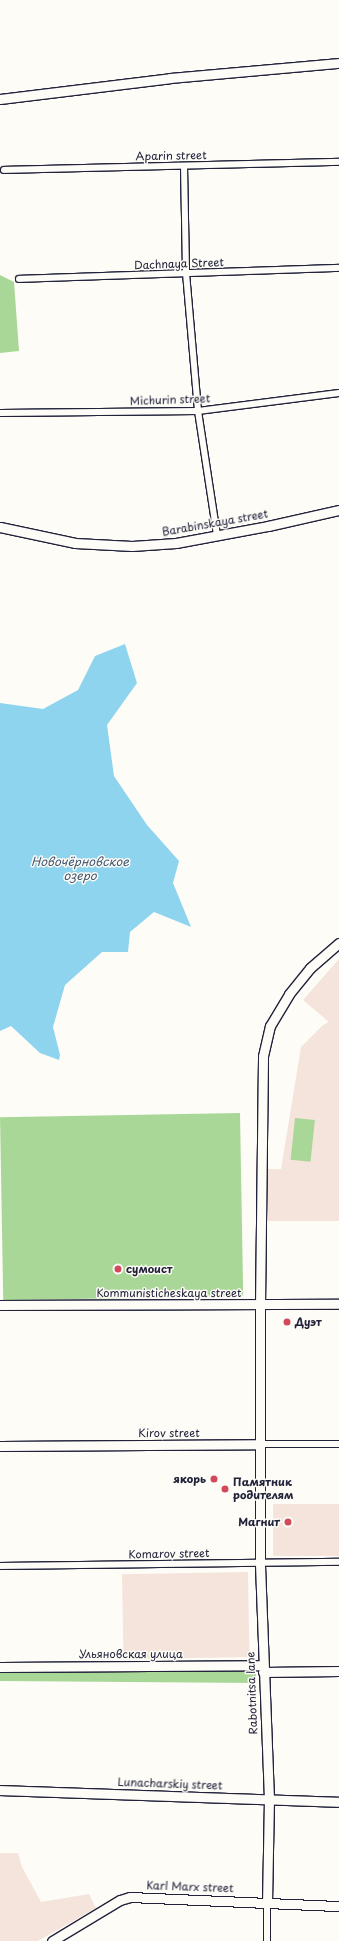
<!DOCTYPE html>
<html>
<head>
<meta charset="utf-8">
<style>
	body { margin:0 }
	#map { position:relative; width:339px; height:1941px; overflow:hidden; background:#fdfcf7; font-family:"Playpen Sans",sans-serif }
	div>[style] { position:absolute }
	.built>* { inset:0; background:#f5e4db; transform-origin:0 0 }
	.green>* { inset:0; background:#a9d797; transform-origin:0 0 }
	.water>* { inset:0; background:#8ed4ef }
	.roads { filter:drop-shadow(1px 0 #22223b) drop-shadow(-1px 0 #22223b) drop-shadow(0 1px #22223b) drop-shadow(0 -1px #22223b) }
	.street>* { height:6px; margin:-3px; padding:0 3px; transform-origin:3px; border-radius:3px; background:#fdfcf7 }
	.secondary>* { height:9px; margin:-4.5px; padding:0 4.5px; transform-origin:4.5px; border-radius:4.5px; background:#fdfcf7 }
	.dots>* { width:11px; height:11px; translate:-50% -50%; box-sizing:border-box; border:2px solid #fdfcf7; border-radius:50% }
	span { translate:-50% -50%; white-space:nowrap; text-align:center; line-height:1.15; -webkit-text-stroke:3px #fdfcf7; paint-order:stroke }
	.street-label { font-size:11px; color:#22223b }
	.poi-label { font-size:11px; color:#22223b; font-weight:700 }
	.left { translate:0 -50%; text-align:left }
	.right { translate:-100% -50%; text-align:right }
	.water-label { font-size:12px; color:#425771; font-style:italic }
</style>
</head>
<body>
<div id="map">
	<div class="built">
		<div style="clip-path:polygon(339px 959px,339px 1221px,268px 1221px,268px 1169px,281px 1169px,301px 1047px,323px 1025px,329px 1022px,303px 1000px)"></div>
		<div style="left:273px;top:1504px;width:66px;height:52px"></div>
		<div style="left:248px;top:1572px;width:85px;height:126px;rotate:89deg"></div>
		<div style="clip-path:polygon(0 1853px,18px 1853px,22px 1867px,41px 1902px,89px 1894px,96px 1908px,38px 1941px,0 1941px)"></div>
	</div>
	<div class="green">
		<div style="clip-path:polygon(0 275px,14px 282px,19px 351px,0 353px)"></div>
		<div style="left:240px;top:1113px;width:183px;height:240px;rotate:89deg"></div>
		<div style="left:295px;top:1118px;width:20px;height:42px;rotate:6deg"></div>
		<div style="clip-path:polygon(256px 1669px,256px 1683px,0 1681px,0 1670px)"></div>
	</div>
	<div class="water">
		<div style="clip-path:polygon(125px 644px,137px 683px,107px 725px,114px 776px,147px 825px,179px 861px,173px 883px,191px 927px,154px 912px,130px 932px,128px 952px,102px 952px,65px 985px,53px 1027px,60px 1055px,59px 1060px,40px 1053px,11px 1026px,0 1031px,0 703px,43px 709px,78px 690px,95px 656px)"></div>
	</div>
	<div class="roads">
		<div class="street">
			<div style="left:184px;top:166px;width:107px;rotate:88.9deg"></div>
			<div style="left:186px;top:273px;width:139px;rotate:85deg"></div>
			<div style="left:198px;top:411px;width:125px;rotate:81.3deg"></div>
			<div style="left:4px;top:170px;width:335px;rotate:-1.4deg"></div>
			<div style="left:19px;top:279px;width:320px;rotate:-2deg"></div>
			<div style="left:0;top:413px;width:198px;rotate:-0.6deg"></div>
			<div style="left:198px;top:411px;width:142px;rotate:-7.3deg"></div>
			<div style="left:260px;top:1444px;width:79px"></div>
			<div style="left:0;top:1566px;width:339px;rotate:-0.7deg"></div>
			<div style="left:267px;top:1903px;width:38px;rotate:90deg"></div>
		</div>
		<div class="secondary">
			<div style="left:0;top:99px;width:171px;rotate:-7deg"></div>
			<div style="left:170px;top:78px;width:170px;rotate:-5.1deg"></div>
			<div style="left:0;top:527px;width:77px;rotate:12deg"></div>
			<div style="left:75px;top:543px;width:57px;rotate:3deg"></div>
			<div style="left:132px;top:546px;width:44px;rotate:-3.9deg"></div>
			<div style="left:176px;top:543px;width:94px;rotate:-10.5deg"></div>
			<div style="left:268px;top:526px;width:73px;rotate:-12.7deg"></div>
			<div style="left:0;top:1305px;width:339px;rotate:-0.2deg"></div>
			<div style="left:0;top:1446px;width:260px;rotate:-0.4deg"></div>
			<div style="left:0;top:1667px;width:263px;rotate:-0.4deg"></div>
			<div style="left:263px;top:1672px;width:76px;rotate:-0.8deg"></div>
			<div style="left:0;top:1790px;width:339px;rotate:2deg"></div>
			<div style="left:267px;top:1903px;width:104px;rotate:-88.9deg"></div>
			<div style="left:269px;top:1799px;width:236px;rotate:-92.2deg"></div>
			<div style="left:260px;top:1563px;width:258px;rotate:-90deg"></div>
			<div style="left:260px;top:1305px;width:249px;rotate:-89.3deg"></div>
			<div style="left:263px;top:1056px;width:31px;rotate:-77deg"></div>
			<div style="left:270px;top:1026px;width:37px;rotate:-59deg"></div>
			<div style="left:289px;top:994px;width:33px;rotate:-51deg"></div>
			<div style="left:310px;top:968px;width:38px;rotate:-41deg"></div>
			<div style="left:52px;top:1941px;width:79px;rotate:-31.1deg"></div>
			<div style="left:120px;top:1900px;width:10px;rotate:-17deg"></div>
			<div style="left:130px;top:1897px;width:209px;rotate:2.5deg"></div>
		</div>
	</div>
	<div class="dots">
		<div style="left:118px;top:1269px;background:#d1495b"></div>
		<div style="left:287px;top:1322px;background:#d1495b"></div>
		<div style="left:214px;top:1479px;background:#d1495b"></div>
		<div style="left:225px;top:1489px;background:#d1495b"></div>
		<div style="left:288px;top:1522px;background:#d1495b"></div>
	</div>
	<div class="street-label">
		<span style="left:171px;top:156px;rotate:-1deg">Aparin street</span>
		<span style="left:179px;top:264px;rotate:-2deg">Dachnaya Street</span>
		<span style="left:170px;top:400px;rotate:-2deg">Michurin street</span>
		<span style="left:215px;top:523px;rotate:-10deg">Barabinskaya street</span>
		<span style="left:169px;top:1293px">Kommunisticheskaya street</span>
		<span style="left:169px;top:1433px">Kirov street</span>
		<span style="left:169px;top:1554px;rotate:-1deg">Komarov street</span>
		<span style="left:131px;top:1654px">Ульяновская улица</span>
		<span style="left:252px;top:1693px;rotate:-92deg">Rabotnitsa lane</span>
		<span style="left:170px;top:1784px;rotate:2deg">Lunacharskiy street</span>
		<span style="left:190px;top:1887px;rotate:2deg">Karl Marx street</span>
	</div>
	<div class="poi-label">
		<span class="left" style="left:126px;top:1269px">сумоист</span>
		<span class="left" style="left:295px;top:1322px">Дуэт</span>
		<span class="right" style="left:206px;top:1479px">якорь</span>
		<span class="left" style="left:233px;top:1489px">Памятник<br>родителям</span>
		<span class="right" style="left:280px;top:1522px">Магнит</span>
	</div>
	<div class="water-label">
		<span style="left:80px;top:869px">Новочёрновское<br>озеро</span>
	</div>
</div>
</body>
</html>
